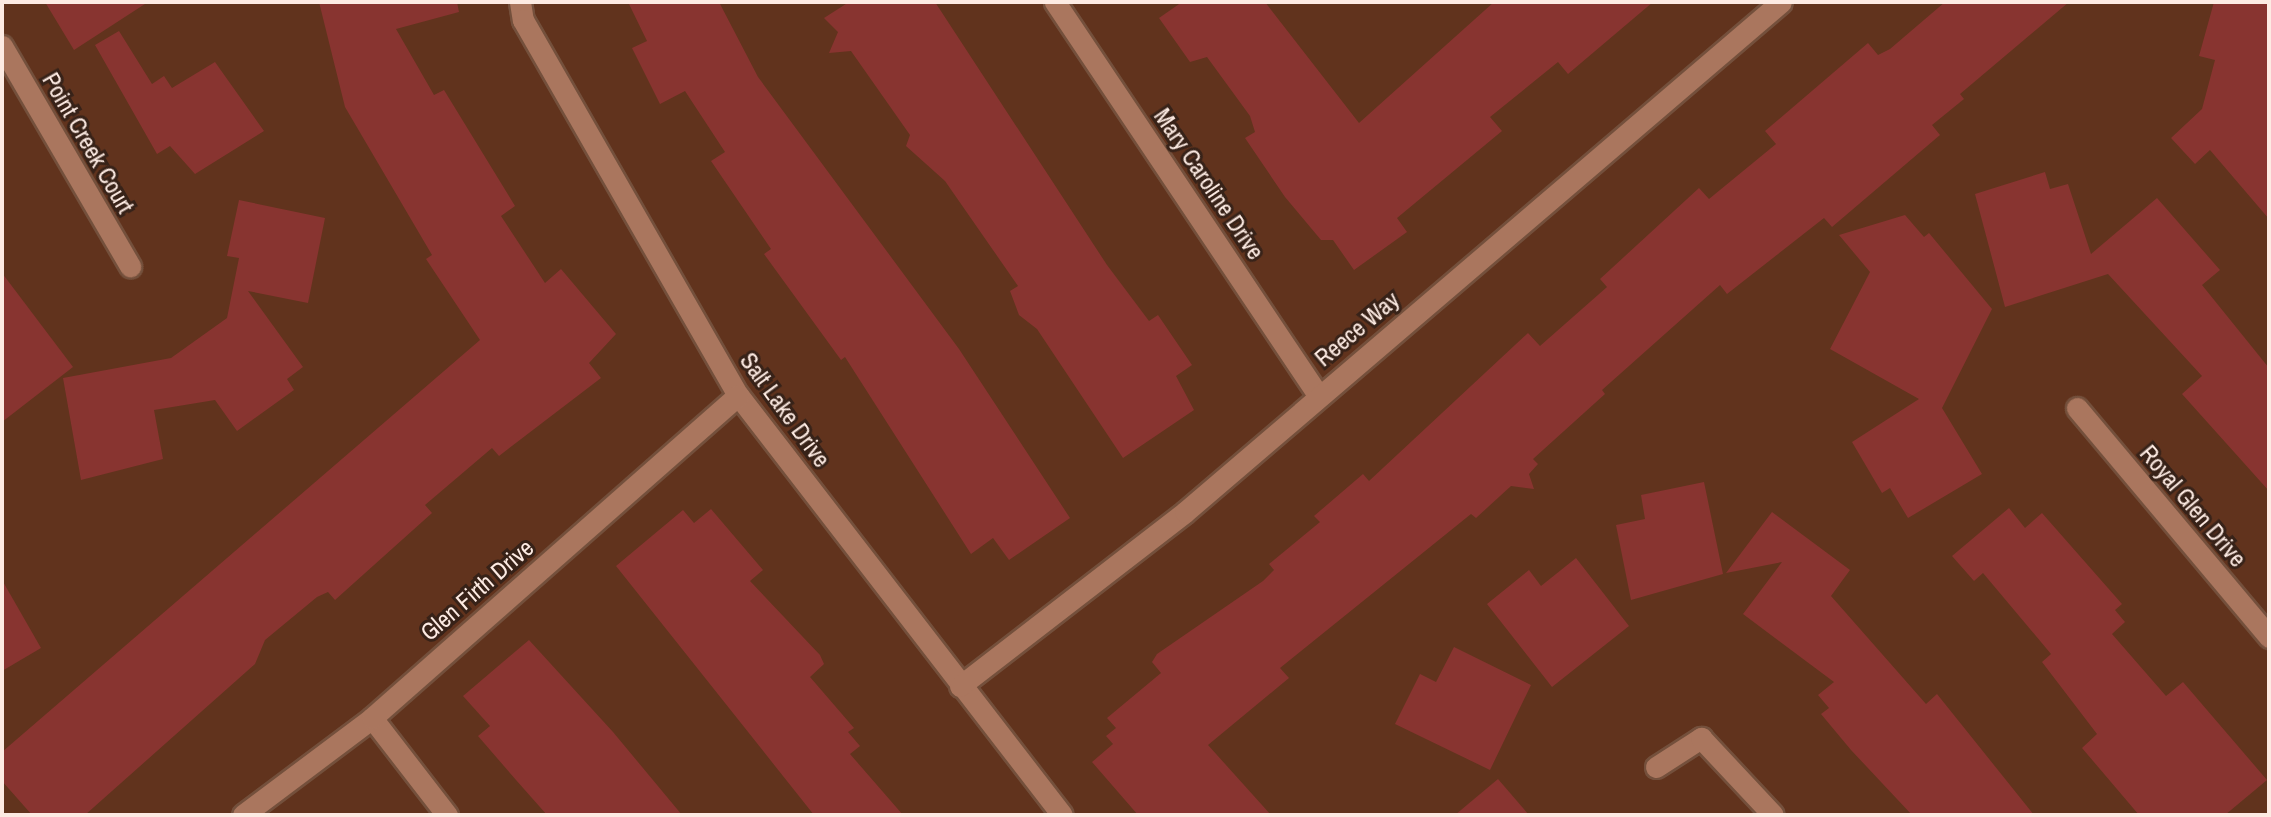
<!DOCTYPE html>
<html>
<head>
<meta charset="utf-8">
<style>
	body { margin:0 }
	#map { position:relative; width:2271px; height:817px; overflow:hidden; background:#61331d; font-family:"Archivo Narrow",sans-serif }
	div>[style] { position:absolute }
	.building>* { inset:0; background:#883430 }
	.roads { filter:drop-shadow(2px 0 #74503c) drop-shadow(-2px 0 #74503c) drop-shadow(0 2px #74503c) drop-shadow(0 -2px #74503c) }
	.minor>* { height:21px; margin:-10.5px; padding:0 10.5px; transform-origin:10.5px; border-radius:10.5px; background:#aa765e }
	span { translate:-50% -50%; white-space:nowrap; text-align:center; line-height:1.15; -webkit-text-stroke:6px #372218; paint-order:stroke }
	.street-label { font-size:24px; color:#fdebe3 }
	.frame { position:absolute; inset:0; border:4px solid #fdebe3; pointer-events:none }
</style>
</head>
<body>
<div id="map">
	<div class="building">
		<div style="clip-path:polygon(45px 2px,148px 2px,74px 50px)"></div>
		<div style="clip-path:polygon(319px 2px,457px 2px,459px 12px,396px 29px,434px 95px,444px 90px,515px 206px,501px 216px,545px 283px,561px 269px,616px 334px,589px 363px,601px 378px,499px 456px,492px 448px,425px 505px,432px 513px,335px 600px,328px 592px,317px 597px,265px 640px,255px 664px,85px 815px,32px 815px,2px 781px,2px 752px,480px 340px,426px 259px,432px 255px,345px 107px)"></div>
		<div style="clip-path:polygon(628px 2px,719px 2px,758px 77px,959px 349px,1070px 518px,1009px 560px,993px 538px,971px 554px,845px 357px,841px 360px,764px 254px,771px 249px,711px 161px,725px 152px,685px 91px,660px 104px,632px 48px,647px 41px)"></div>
		<div style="clip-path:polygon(849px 2px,935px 2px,1107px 265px,1149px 321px,1158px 315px,1192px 365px,1176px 376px,1194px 410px,1123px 458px,1037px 329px,1019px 315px,1010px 291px,1018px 286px,945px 181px,906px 146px,910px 135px,851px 51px,829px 53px,838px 32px,824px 18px)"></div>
		<div style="clip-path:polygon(1182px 2px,1265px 2px,1359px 123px,1494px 2px,1653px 2px,1568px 74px,1558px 62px,1490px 117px,1502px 131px,1397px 218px,1407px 232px,1354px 270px,1333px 240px,1321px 240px,1285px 197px,1245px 138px,1255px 132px,1250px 116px,1207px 57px,1190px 62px,1159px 18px)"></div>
		<div style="clip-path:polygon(1945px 2px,2069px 2px,1960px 94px,1964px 99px,1932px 125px,1940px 135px,1832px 227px,1824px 218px,1727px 294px,1720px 285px,1602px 390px,1605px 394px,1533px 459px,1538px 464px,1529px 474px,1534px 489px,1511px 486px,1476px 518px,1471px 514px,1280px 668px,1289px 678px,1208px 745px,1271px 815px,1138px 815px,1092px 762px,1113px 744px,1106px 736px,1116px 728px,1107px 718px,1161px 673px,1152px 662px,1157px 654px,1263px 581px,1274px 570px,1269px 564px,1320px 522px,1314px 516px,1363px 474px,1369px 481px,1528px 333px,1540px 346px,1607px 287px,1600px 279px,1699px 188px,1709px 199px,1776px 144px,1765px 131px,1868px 43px,1878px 55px,1890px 49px)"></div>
		<div style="clip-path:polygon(2214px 2px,2269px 2px,2269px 219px,2210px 150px,2195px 164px,2171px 138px,2202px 109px,2215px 60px,2199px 56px)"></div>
		<div style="clip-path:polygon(119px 31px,152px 84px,164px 76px,172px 88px,215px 62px,264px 131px,195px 174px,170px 146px,157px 154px,95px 45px)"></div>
		<div style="clip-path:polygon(2045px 172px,2050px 189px,2068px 184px,2091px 254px,2157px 198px,2220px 270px,2202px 285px,2269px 368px,2269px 491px,2182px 394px,2202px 376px,2108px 274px,2005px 307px,1975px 194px)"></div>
		<div style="clip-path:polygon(239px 200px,325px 218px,308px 303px,248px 291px,303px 367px,287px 379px,294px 390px,237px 431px,215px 400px,154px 410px,163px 459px,81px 480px,63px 378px,171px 358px,227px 318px,239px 258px,227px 256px)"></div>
		<div style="clip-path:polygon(1905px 215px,1924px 237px,1929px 233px,1992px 309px,1942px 408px,1982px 474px,1908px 518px,1890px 488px,1882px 493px,1852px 442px,1919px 399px,1830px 349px,1870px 272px,1839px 235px)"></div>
		<div style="clip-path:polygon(2px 273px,73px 367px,2px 422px)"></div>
		<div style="clip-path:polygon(1704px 482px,1723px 574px,1631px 600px,1616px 525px,1645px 519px,1641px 495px)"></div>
		<div style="clip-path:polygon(2009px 508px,2025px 528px,2042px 513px,2122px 604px,2115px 610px,2125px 622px,2112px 634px,2166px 696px,2183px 682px,2267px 780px,2225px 815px,2139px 815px,2082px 748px,2097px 734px,2042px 662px,2051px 654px,1983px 573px,1974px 581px,1952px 556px)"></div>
		<div style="clip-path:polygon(711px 509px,763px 570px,750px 581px,820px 655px,824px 664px,810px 677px,854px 728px,848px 732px,860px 746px,850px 754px,903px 815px,814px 815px,616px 566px,683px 510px,694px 523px)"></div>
		<div style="clip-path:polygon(1772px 512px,1850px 570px,1831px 596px,1926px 704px,1937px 694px,2034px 815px,1912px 815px,1851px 750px,1821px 714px,1829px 708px,1818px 695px,1834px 682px,1743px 614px,1782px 562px,1726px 573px)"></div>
		<div style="clip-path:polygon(1576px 558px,1629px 626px,1552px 687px,1487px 604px,1529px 570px,1541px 586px)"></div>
		<div style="clip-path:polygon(2px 580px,41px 648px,2px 671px)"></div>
		<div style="clip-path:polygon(529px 640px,613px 732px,682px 815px,547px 815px,516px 780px,478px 736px,490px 726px,463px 696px)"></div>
		<div style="clip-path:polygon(1454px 647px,1531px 685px,1490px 770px,1395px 724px,1420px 674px,1436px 682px)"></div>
		<div style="clip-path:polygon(1498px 779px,1529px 815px,1455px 815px)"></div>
	</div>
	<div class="roads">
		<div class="minor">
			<div style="left:520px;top:2px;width:18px;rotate:81deg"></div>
			<div style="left:523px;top:20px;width:432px;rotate:60.2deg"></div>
			<div style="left:738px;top:395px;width:530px;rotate:52.35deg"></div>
			<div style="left:1055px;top:2px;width:474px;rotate:56.2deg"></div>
			<div style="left:2px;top:46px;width:255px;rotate:59.8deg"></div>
			<div style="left:2077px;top:408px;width:299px;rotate:50deg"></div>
			<div style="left:960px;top:686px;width:284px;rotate:-37.7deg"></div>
			<div style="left:1185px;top:512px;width:784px;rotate:-40.55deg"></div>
			<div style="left:372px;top:718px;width:123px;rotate:52.3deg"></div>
			<div style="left:1656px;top:767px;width:54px;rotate:-32.8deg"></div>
			<div style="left:1701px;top:738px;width:105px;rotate:46.9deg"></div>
			<div style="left:243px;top:815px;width:161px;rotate:-36.9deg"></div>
			<div style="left:372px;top:718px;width:488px;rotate:-41.4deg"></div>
		</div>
	</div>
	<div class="street-label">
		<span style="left:88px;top:143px;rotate:60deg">Point Creek Court</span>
		<span style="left:1209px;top:184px;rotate:56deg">Mary Caroline Drive</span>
		<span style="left:1357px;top:329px;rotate:-40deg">Reece Way</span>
		<span style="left:785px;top:410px;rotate:54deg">Salt Lake Drive</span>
		<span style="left:2193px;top:506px;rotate:50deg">Royal Glen Drive</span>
		<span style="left:477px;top:590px;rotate:-41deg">Glen Firth Drive</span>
	</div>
	<div class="frame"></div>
</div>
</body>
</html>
